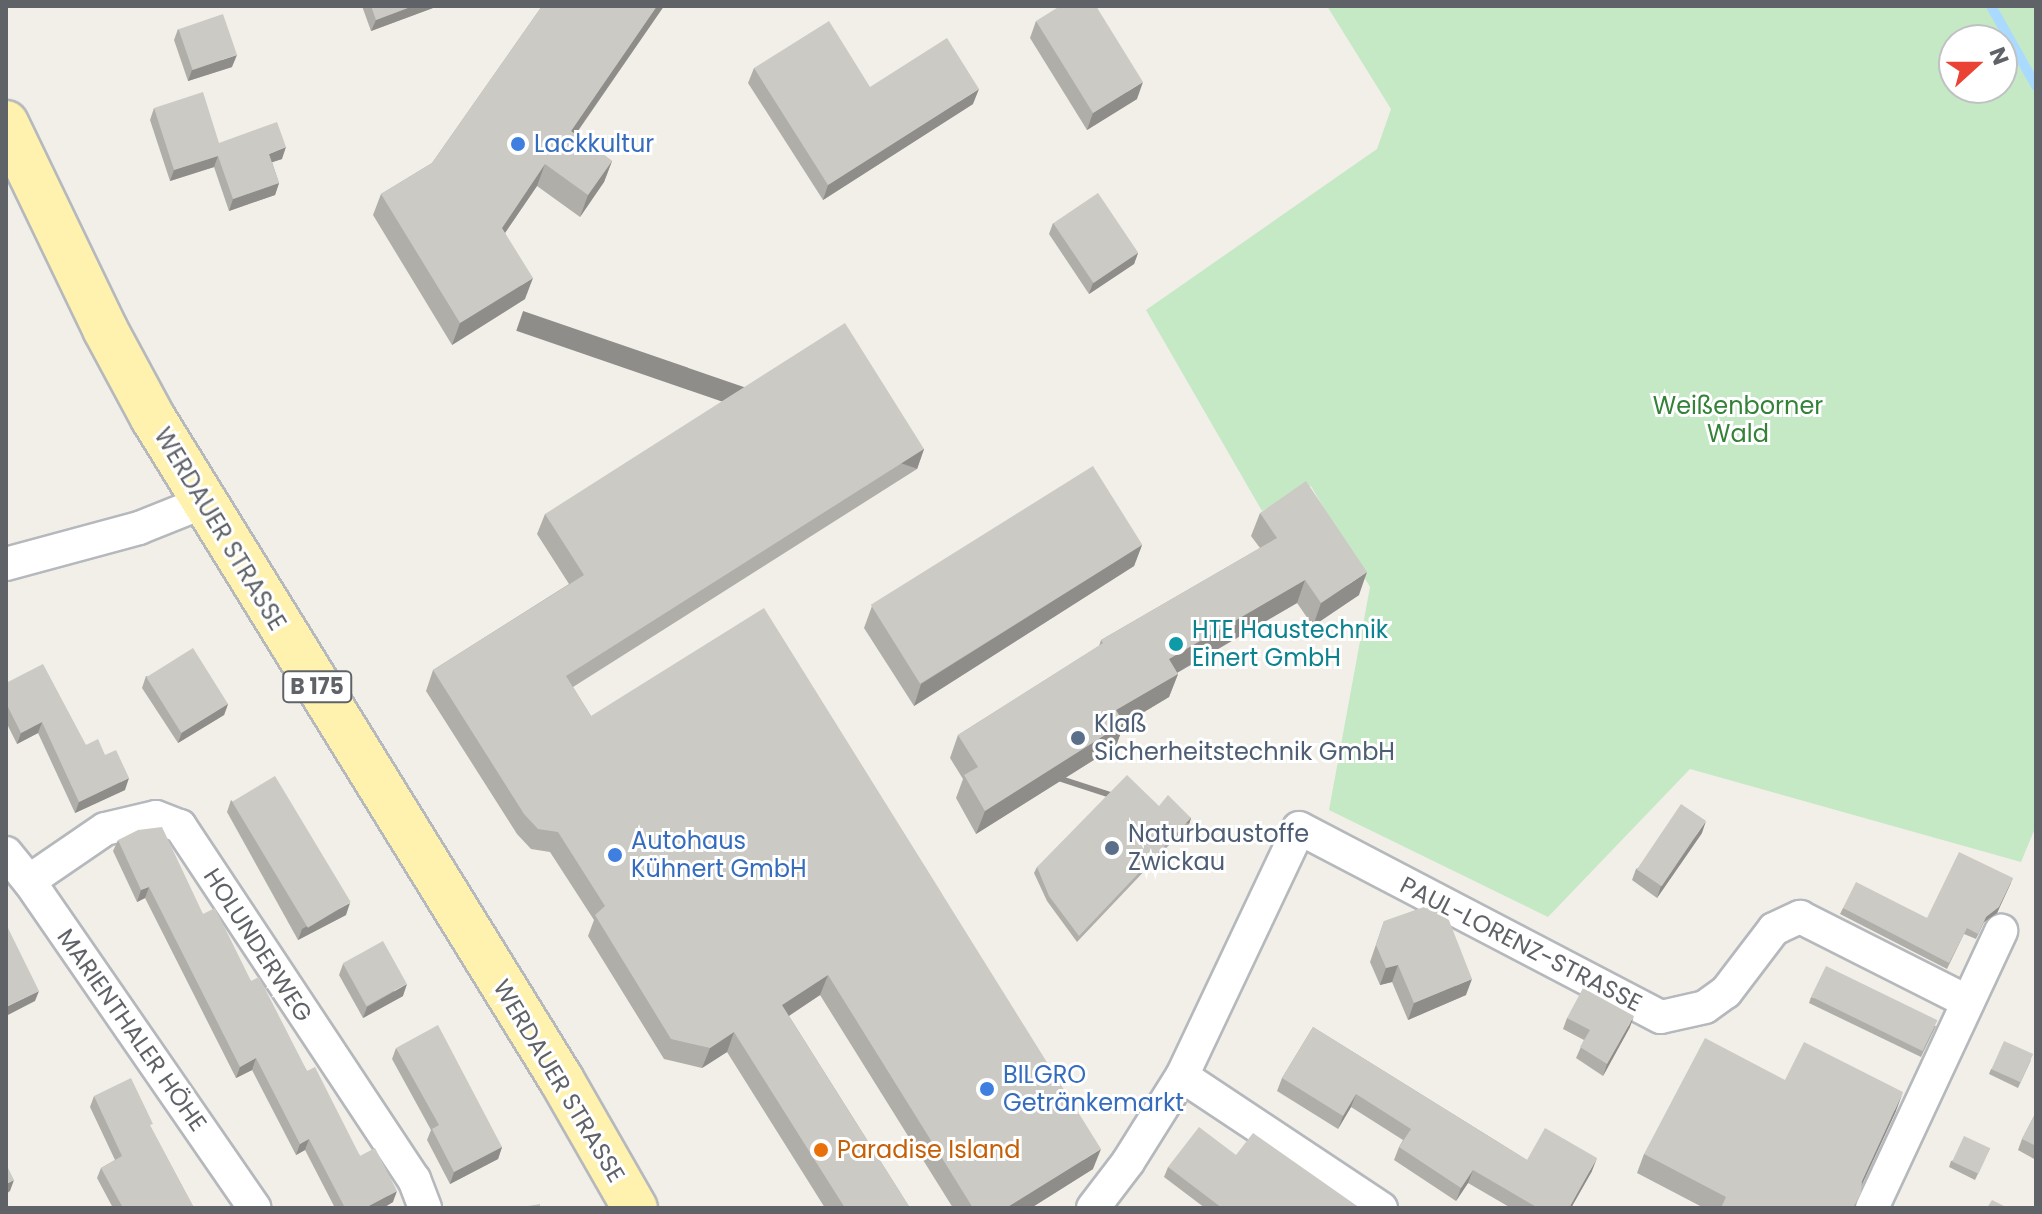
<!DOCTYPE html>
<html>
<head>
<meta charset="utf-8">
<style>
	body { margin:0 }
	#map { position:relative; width:2042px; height:1214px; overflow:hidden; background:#f1efe8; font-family:Poppins,sans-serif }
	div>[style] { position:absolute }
	.green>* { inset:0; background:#c5e8c5 }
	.stream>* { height:10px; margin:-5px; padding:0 5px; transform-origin:5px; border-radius:5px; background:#aadaff }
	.roads { filter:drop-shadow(2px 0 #b5b8bc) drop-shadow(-2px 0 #b5b8bc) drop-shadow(0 2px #b5b8bc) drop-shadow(0 -2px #b5b8bc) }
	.street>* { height:32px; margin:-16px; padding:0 16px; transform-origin:16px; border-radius:16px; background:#fff }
	.primary>* { height:44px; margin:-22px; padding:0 22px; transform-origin:22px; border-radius:22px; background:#fff2af }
	.wall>* { inset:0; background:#afaea9 }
	.shaded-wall>* { inset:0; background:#8f8d8a; transform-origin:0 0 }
	.building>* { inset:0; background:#cccac5; transform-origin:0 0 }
	.dots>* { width:22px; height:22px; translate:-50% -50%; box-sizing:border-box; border:4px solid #fff; border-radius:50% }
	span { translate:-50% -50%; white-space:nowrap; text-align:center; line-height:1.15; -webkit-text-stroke:6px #fff; paint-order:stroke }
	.shield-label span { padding:2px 6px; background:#fff; border:2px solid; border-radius:6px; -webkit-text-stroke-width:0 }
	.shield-label { font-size:22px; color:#5f6368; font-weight:700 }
	.shop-label { font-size:24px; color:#366cbe }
	.left { translate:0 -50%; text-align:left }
	.park-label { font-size:24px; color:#348238 }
	.street-label { font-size:24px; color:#5f6368 }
	.culture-label { font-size:24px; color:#0d838f }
	.service-label { font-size:24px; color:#4e5e75 }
	.food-label { font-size:24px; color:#c56008 }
	.frame { position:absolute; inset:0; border:8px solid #5f6368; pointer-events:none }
	.north { position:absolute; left:1938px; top:24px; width:80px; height:80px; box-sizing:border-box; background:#fff; border:2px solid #bfc1c3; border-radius:50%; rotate:69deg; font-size:22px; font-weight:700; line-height:32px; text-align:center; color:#5f6368 }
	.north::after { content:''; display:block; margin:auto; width:28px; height:36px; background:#ea4335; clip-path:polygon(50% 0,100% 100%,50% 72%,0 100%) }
</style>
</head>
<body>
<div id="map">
	<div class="green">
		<div style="clip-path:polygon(evenodd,1327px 6px,2036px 6px,2036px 826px,2021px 862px,1690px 769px,1548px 917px,1329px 810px,1370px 587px,1311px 486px,1262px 511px,1146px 310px,1377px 149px,1391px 109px,1327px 6px,1954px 40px,2002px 40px,2002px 88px,1954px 88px,1954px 40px)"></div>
	</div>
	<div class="stream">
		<div style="left:1991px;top:6px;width:92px;rotate:60.6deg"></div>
	</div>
	<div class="roads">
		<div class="street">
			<div style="left:6px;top:564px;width:138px;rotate:-15.1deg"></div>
			<div style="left:139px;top:528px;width:70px;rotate:-21.8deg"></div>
			<div style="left:6px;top:853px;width:36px;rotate:51deg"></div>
			<div style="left:29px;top:881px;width:397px;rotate:55.4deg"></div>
			<div style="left:29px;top:881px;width:92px;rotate:-34.4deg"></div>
			<div style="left:105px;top:829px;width:52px;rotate:-13.2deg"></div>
			<div style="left:156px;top:817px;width:26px;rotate:21deg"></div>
			<div style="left:180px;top:826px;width:424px;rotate:56.5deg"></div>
			<div style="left:414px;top:1179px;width:31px;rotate:69deg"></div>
			<div style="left:1182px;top:1076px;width:239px;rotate:33.6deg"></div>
			<div style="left:1093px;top:1208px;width:58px;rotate:-52.7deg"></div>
			<div style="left:1128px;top:1162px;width:102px;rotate:-57.9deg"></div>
			<div style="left:1182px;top:1076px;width:274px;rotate:-64.7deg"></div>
			<div style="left:1299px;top:828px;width:408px;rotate:27.6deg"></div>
			<div style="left:1661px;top:1017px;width:45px;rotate:-12.8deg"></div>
			<div style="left:1705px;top:1007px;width:26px;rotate:-36deg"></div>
			<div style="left:1726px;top:992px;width:79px;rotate:-52.7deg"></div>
			<div style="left:1774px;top:929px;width:29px;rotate:-25deg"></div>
			<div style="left:1800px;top:917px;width:188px;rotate:26.8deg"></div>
			<div style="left:1872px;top:1208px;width:306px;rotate:-65deg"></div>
		</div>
		<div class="primary">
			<div style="left:6px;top:123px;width:229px;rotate:64.3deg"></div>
			<div style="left:105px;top:329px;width:101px;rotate:61.7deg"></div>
			<div style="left:153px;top:418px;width:777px;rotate:58.32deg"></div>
			<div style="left:561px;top:1079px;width:149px;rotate:60.2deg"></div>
		</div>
	</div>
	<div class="wall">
		<div style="clip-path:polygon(362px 6px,434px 6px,433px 8px,371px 31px)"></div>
		<div style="clip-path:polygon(542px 6px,664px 6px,576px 134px,612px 161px,604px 182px,580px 217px,537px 186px,505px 233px,525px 299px,452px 345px,373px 215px,381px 194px,432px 163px)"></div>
		<div style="clip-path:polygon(1036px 21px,1137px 99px,1087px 130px,1030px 38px)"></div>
		<div style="clip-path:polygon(178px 29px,232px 67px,188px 81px,174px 40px)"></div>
		<div style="clip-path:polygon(754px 68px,870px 87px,973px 104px,823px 200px,748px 83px)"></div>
		<div style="clip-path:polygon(154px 108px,219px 143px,282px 159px,272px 162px,279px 183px,275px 195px,229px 211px,214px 167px,170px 181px,150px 120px)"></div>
		<div style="clip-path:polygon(1053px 223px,1138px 253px,1134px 264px,1089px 294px,1049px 234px)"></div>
		<div style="clip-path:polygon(924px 449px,917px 469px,573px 687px,591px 716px,1093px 1169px,1031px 1208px,953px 1208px,820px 995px,789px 1016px,910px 1208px,825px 1208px,727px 1052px,702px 1068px,664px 1059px,588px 936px,594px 920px,550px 852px,531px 849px,517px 834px,426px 691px,433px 670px,569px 584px,537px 534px,545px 514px)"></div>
		<div style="clip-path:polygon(1260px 513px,1359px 595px,1313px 626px,1297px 603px,1177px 673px,1178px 674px,1169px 697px,1124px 724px,1116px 746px,976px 834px,956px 798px,963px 779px,950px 758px,958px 735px,1099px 646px,1101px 640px,1260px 548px,1251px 536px)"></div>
		<div style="clip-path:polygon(1142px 545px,1134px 566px,914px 706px,864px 628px,872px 606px)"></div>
		<div style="clip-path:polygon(146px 676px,228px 704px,224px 715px,178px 743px,142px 688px)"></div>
		<div style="clip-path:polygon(6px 683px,86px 745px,105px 755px,125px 790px,75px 813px,38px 733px,17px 744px,6px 722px)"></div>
		<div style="clip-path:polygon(231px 800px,346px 915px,298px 940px,227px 812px)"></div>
		<div style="clip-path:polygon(1159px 806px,1191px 818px,1189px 824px,1077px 942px,1047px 901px,1034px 873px,1037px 867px)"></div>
		<div style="clip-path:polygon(1702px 833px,1657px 898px,1632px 880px,1636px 869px)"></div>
		<div style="clip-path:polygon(118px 840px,203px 914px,251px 981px,360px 1156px,393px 1202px,383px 1208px,335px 1208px,305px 1150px,296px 1155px,252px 1070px,236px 1078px,145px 898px,137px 902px,113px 851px)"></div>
		<div style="clip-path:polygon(2011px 883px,1997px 913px,1984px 922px,1976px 939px,1964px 934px,1947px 969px,1840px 914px,1843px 908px,1927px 918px)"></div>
		<div style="clip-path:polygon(1384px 921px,1466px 995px,1408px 1020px,1392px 982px,1380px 985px,1370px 962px)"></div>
		<div style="clip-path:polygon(343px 964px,403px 996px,363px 1018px,339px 975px)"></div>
		<div style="clip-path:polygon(1811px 997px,1936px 1026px,1921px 1057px,1809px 1003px)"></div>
		<div style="clip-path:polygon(1567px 1018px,1630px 1027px,1603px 1076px,1576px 1058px,1584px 1040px,1563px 1029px)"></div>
		<div style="clip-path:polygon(1313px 1027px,1527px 1160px,1592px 1171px,1571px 1208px,1511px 1208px,1468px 1183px,1456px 1201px,1394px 1160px,1399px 1147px,1403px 1140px,1351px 1107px,1338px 1129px,1277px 1091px,1282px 1078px)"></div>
		<div style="clip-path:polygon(396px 1048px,502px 1147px,498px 1159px,450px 1184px,427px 1140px,431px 1130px,392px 1059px)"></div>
		<div style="clip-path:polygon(2031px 1060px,2018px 1088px,1989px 1074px,1991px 1069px)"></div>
		<div style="clip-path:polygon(1785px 1080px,1896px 1111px,1861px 1186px,1855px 1208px,1704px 1208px,1637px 1173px,1644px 1154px)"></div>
		<div style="clip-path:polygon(94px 1096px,151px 1128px,194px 1208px,113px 1208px,97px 1178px,101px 1168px,115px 1160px,90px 1107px)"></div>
		<div style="clip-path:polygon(2036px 1112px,2036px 1160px,2018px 1150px,2022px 1139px)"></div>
		<div style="clip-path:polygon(1990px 1148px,1975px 1180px,1949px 1167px,1951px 1161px)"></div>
		<div style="clip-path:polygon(1236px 1155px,1360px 1208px,1205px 1208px,1164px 1177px,1168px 1167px)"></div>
	</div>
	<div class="shaded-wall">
		<div style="clip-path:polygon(413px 6px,434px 6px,433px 8px,371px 31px,376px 20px)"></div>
		<div style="clip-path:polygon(657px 6px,664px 6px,563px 152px,571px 131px)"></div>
		<div style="clip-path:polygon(237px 55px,232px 67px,188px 81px,192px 70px)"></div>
		<div style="clip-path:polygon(1143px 82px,1137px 99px,1087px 130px,1093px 113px)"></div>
		<div style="clip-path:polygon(979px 89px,973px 104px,823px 200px,828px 185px)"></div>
		<div style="clip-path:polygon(286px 147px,282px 159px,264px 165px,269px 154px)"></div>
		<div style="clip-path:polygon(218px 156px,214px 167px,170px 181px,174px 170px)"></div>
		<div style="clip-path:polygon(612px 161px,604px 182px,580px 217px,588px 195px)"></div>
		<div style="clip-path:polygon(545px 164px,537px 186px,494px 249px,502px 228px)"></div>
		<div style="clip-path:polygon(279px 183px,275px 195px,229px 211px,233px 199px)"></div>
		<div style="clip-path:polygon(1138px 253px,1134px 264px,1089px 294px,1093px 283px)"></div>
		<div style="clip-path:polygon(533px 278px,525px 299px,452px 345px,460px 323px)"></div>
		<div style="left:924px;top:449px;width:21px;height:424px;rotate:109deg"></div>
		<div style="clip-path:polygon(1142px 545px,1134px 566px,914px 706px,921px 684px)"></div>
		<div style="clip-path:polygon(1367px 572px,1359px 595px,1313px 626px,1321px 603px)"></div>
		<div style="clip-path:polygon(1305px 580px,1297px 603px,1161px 682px,1169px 659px)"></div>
		<div style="clip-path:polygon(1178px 674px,1169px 697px,1124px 724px,1116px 746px,976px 834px,985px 811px,1116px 710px)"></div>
		<div style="clip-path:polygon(228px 704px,224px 715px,178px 743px,182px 732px)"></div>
		<div style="clip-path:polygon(42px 722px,38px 733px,17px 744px,21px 733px)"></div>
		<div style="clip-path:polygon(129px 778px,125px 790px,75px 813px,79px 802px)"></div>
		<div style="left:1191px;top:818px;width:6px;height:163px;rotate:108deg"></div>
		<div style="clip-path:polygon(1706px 821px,1702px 833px,1657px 898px,1661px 886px)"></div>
		<div style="clip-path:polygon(2013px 878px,1997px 913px,1984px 922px,1976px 939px,1986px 917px)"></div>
		<div style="clip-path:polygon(149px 887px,145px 898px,137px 902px,141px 890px)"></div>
		<div style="clip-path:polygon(350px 903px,346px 915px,298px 940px,302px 929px)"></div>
		<div style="clip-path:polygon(1398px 965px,1392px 982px,1380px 985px,1386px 968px)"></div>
		<div style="clip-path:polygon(828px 975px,820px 995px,775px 1025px,782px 1005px)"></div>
		<div style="clip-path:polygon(1472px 979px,1466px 995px,1408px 1020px,1414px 1003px)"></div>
		<div style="clip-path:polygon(407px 984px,403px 996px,363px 1018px,367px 1007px)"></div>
		<div style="clip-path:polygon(39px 991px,35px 1001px,6px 1016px,6px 1007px)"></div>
		<div style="clip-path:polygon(1634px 1016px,1630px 1027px,1603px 1076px,1607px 1064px)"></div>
		<div style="clip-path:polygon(734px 1032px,727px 1052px,702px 1068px,710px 1048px)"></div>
		<div style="clip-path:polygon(256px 1058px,252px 1070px,236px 1078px,240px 1067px)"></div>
		<div style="clip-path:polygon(1903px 1092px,1896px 1111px,1855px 1200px,1862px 1181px)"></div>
		<div style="clip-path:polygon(1356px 1094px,1351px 1107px,1338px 1129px,1343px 1116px)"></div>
		<div style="clip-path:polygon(309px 1139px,305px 1150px,296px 1155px,300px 1144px)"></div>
		<div style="clip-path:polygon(502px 1147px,498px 1159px,450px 1184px,454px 1172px)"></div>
		<div style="clip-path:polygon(1101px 1149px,1093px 1169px,1031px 1208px,1006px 1208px)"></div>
		<div style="clip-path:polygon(1597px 1158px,1592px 1171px,1571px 1208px,1569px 1208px)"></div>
		<div style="clip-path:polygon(1473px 1170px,1468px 1183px,1456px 1201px,1461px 1188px)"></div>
		<div style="clip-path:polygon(14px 1180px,10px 1191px,6px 1194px,6px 1184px)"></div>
		<div style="clip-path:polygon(397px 1191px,393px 1202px,383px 1208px,365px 1208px)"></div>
	</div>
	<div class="building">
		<div style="clip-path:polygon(371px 6px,413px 6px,376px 20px)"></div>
		<div style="clip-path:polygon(542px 6px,657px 6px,571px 131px,612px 161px,588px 195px,545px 164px,502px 228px,533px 278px,460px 323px,381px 194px,432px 163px)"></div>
		<div style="clip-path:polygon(1060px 6px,1096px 6px,1143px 82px,1093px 113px,1036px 21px)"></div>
		<div style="left:223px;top:14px;width:43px;height:47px;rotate:71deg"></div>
		<div style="clip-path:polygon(829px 21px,870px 87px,947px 38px,979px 89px,828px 185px,754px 68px)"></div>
		<div style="clip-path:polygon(203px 92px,219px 143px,277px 122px,286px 147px,269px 154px,279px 183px,233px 199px,218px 156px,174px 170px,154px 108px)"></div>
		<div style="left:1098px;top:193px;width:72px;height:54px;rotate:56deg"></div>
		<div style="clip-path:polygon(845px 323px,924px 449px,566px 676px,591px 716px,764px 608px,1101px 1149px,1006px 1208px,973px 1208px,828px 975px,782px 1005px,910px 1208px,845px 1208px,734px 1032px,710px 1048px,671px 1039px,595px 915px,605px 906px,558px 832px,538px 829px,524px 814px,433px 670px,584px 575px,545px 514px)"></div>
		<div style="left:1093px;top:466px;width:93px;height:262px;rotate:58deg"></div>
		<div style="clip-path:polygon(1306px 481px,1367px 572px,1321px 603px,1305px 580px,1169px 659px,1178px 674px,1116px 710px,1124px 723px,985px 811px,964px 775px,978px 767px,958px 735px,1103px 643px,1101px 640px,1277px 538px,1260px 513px)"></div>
		<div style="left:193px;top:648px;width:66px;height:55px;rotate:58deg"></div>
		<div style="clip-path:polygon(43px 664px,86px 745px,98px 739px,105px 755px,116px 750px,129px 778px,79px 802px,42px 722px,21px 733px,6px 703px,6px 683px)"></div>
		<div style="clip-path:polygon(1127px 775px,1159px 806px,1168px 795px,1191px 818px,1079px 936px,1049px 896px,1037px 867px)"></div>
		<div style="left:275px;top:776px;width:147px;height:50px;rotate:59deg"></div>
		<div style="left:1681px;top:804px;width:30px;height:79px;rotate:34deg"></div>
		<div style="clip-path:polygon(162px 827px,203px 914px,215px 908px,251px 981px,259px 977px,307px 1071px,315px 1067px,360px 1156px,375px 1148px,397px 1191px,365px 1208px,345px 1208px,309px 1139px,300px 1144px,256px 1058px,240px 1067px,149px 887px,141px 890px,118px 840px,138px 830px)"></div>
		<div style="clip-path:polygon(1959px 852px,2013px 878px,1999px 907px,1986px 917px,1978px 934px,1967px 928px,1949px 963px,1843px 908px,1856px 882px,1927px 918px)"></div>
		<div style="clip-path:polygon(1438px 902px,1443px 905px,1472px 979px,1414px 1003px,1398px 965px,1386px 968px,1376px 945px,1384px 921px)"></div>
		<div style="clip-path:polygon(6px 924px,39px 991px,6px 1007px)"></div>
		<div style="left:383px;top:941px;width:49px;height:46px;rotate:61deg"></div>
		<div style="left:1826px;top:966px;width:124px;height:34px;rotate:26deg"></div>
		<div style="clip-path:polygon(1583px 988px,1634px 1016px,1607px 1064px,1580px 1047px,1590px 1030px,1567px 1018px)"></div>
		<div style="clip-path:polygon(438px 1025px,502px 1147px,454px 1172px,432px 1129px,439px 1125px,396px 1048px)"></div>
		<div style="clip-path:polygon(1313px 1027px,1527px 1160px,1545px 1128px,1597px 1158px,1569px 1208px,1538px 1208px,1473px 1170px,1461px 1188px,1399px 1147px,1411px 1129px,1356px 1094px,1343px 1116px,1282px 1078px)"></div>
		<div style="clip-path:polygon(1705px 1038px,1785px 1080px,1804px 1042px,1903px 1092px,1862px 1181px,1861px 1193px,1853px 1208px,1721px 1208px,1726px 1197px,1644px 1154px)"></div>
		<div style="left:2004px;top:1041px;width:32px;height:31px;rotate:24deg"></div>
		<div style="clip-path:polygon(131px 1078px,153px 1124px,150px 1125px,194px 1208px,123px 1208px,101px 1168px,122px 1156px,94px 1096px)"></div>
		<div style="clip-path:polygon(2036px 1112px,2036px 1146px,2022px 1139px)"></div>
		<div style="clip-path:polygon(1199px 1127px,1236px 1155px,1253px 1133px,1360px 1208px,1222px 1208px,1168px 1167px)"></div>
		<div style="left:1964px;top:1136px;width:29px;height:28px;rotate:25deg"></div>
		<div style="clip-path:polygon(6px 1164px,14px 1180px,6px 1184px)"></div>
		<div style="clip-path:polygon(1992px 1200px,2008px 1208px,1987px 1208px)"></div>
		<div style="clip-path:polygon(540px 1204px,540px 1208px,517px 1208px)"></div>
	</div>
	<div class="dots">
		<div style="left:518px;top:144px;background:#3f7fe0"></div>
		<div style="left:1176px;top:644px;background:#0f9aa8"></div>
		<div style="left:1078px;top:738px;background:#5c6f8a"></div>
		<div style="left:1112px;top:848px;background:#5c6f8a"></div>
		<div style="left:615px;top:855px;background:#3f7fe0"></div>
		<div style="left:987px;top:1089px;background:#3f7fe0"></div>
		<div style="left:821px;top:1150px;background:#e8710a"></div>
	</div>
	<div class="shield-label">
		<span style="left:317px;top:687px">B 175</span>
	</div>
	<div class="shop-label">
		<span class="left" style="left:534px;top:144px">Lackkultur</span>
		<span class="left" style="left:631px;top:855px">Autohaus<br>Kühnert GmbH</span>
		<span class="left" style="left:1003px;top:1089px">BILGRO<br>Getränkemarkt</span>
	</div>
	<div class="park-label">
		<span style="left:1738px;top:420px">Weißenborner<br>Wald</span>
	</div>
	<div class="street-label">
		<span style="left:220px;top:529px;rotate:59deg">WERDAUER STRASSE</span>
		<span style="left:1521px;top:944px;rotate:27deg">PAUL-LORENZ-STRASSE</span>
		<span style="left:258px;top:945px;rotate:57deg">HOLUNDERWEG</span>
		<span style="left:132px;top:1030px;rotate:55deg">MARIENTHALER HÖHE</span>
		<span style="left:559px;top:1081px;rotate:59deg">WERDAUER STRASSE</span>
	</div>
	<div class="culture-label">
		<span class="left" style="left:1192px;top:644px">HTE Haustechnik<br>Einert GmbH</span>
	</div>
	<div class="service-label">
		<span class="left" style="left:1094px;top:738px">Klaß<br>Sicherheitstechnik GmbH</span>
		<span class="left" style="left:1128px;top:848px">Naturbaustoffe<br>Zwickau</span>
	</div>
	<div class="food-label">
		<span class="left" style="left:837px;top:1150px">Paradise Island</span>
	</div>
	<div class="frame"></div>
	<div class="north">N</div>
</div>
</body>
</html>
